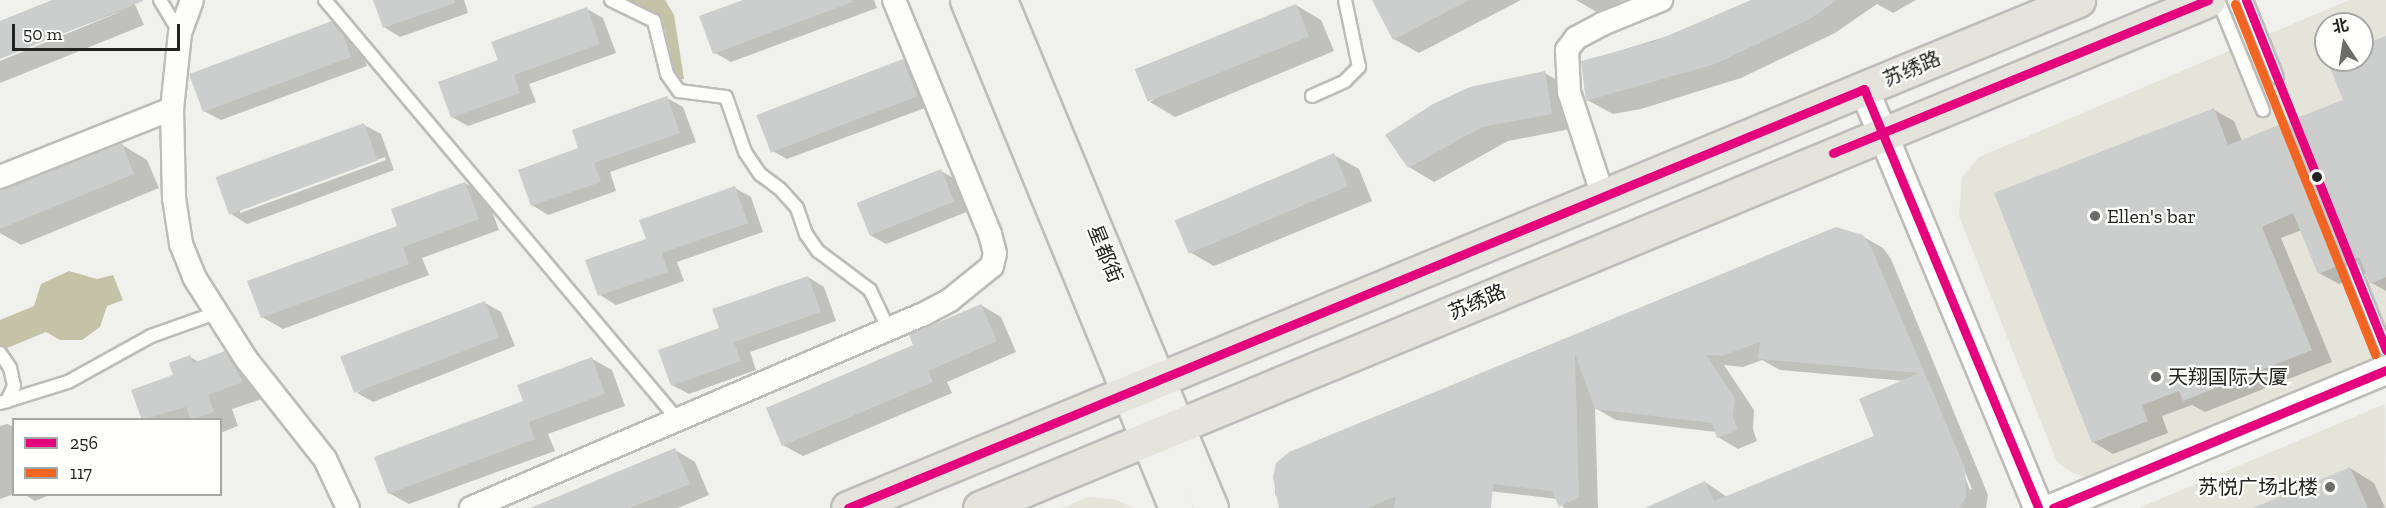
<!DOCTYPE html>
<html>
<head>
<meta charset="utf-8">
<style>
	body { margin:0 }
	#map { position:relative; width:2386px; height:508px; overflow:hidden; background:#f0f0ec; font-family:"Zilla Slab","Noto Sans SC",serif }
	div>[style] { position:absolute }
	.built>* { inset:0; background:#e5e4db }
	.water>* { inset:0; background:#c5c3a7 }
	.shadow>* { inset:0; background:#0003 }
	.building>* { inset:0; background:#cccdcd; transform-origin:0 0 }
	.roads { filter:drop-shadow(2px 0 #bdbcb9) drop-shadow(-2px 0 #bdbcb9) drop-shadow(0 2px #bdbcb9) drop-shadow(0 -2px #bdbcb9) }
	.service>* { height:12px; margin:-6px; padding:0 6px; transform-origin:6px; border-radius:6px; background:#fdfdfc }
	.minor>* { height:22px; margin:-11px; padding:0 11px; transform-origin:11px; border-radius:11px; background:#fdfdfc }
	.tertiary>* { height:28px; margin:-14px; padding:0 14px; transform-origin:14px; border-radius:14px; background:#fdfdfc }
	.secondary>* { height:33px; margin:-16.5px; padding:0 16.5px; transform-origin:16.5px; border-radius:16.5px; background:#f0f0ec }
	.primary>* { height:33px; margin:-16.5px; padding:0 16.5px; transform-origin:16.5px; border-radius:16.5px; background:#e4e4dc }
	.bus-1>* { height:9px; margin:-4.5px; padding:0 4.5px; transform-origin:4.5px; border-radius:4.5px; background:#e5007d }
	.bus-2>* { height:9px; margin:-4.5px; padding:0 4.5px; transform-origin:4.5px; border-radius:4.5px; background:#f26522 }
	.dots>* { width:16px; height:16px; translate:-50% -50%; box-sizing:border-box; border:3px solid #fffffe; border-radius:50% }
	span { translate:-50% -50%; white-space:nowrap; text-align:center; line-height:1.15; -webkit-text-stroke:4.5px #fffffe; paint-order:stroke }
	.street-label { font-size:20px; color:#232321 }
	.poi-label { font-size:20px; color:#232321 }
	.left { translate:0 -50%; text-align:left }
	.right { translate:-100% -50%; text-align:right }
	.legend { position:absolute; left:12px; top:418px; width:210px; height:78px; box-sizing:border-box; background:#fffffe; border:2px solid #a7a7a6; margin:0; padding:8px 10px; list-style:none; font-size:18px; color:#232321 }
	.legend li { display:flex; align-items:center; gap:12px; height:30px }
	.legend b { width:30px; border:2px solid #a7a7a6 }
	.north { position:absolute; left:2314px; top:12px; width:60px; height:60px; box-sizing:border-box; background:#fffffe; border:2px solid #a7a7a6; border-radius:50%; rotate:348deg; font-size:16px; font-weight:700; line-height:24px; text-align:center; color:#232321 }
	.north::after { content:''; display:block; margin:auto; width:21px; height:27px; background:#6b6b68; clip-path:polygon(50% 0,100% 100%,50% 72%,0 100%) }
	.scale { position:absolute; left:12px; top:24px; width:168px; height:27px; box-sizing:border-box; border:3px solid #232321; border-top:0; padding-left:8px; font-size:18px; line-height:21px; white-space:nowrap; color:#232321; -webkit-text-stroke:4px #fffffe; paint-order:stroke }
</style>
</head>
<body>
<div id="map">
	<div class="built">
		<div style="clip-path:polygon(evenodd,2349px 0,2386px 0,2386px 353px,2103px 471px,2084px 477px,2071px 472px,2057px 462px,1959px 216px,1962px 177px,1979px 157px,2349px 0,2326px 24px,2362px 24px,2362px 60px,2326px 60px,2326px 24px)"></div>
		<div style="clip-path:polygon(2385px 404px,2386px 508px,2139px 508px)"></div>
		<div style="clip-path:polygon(1088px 497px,1113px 499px,1134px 508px,1063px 508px)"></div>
	</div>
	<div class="water">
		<div style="clip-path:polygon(622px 0,665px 0,674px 15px,684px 79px,679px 80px,674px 72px,665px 29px,658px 15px)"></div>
		<div style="clip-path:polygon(69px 271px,97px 279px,113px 275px,123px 300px,107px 306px,100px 327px,82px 340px,60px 340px,46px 332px,0 351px,0 320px,34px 306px,41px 284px)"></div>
	</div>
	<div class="shadow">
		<div style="clip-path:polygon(55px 0,133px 0,144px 25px,0 83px,0 61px,127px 9px,0 57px,0 23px)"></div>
		<div style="clip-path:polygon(374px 0,464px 0,468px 13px,400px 37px,384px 27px)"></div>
		<div style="clip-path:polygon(747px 0,874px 0,877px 8px,731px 62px,715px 53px)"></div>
		<div style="clip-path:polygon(1379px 0,1521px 0,1419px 53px,1394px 39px)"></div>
		<div style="clip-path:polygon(1576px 0,1623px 0,1600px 14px)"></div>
		<div style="clip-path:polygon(1753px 0,1916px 0,1893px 13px,1877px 4px,1835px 33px,1741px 78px,1641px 109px,1613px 114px,1587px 100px,1583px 62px,1697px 27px)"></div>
		<div style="clip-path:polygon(1296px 5px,1321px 20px,1334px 51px,1175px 117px,1150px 102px)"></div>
		<div style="clip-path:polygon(587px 9px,603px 18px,616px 53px,529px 84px,536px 102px,468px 126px,452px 117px,500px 61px)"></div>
		<div style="clip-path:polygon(332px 23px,348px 32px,359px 45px,367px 66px,221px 120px,204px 111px)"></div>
		<div style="clip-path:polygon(2386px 37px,2386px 291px,2372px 283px,2368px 273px,2339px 284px,2319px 273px,2302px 230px,2281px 238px,2332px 362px,2205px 412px,2192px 405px,2162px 416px,2168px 433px,2113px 454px,2093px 442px,2214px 110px,2234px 121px,2242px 141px,2345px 101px,2362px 60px,2362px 47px)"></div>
		<div style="clip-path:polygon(903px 60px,920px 70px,933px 105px,787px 159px,771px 150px)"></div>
		<div style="clip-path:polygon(1545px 73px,1570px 88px,1576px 128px,1508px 141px,1434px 182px,1409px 167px)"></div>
		<div style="clip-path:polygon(667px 98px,683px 107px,696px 142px,610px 172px,616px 191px,548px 215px,532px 205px,580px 149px)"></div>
		<div style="clip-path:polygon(evenodd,364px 125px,381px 134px,394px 170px,247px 224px,231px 214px,364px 125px,385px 157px,386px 160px,240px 213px,240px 210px,385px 157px)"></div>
		<div style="clip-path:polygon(122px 145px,147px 160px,159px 188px,21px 245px,0 233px,0 193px)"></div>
		<div style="clip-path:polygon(1334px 155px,1359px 169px,1372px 201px,1214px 266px,1188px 251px)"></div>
		<div style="clip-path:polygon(941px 171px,957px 180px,969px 211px,886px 244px,870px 235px)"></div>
		<div style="clip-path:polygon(465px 183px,486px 195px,499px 230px,422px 258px,429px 275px,283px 329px,262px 317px)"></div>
		<div style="clip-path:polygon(735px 188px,751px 197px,763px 232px,677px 262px,684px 281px,616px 305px,600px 295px,648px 239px)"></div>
		<div style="clip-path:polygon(evenodd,1862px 236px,1883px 248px,1891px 259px,1988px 495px,1986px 508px,1652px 508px,1705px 482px,1727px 497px,1876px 437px,1906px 381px,1780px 370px,1762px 360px,1743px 367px,1724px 365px,1754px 410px,1753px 429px,1757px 441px,1738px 449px,1718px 437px,1716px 432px,1616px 420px,1595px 408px,1598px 508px,1564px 508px,1557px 499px,1455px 487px,1454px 508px,1281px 508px,1275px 493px,1277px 464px,1862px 236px,1928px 388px,1931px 388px,1972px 489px,1970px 490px,1928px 388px)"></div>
		<div style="clip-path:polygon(808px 277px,824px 287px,836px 321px,750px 352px,756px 370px,689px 394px,672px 385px,720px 329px)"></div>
		<div style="clip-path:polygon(485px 303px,501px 312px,515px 346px,373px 402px,357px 393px)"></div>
		<div style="clip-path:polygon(981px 305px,1001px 317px,1016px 352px,947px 382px,952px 393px,803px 456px,783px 445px)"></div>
		<div style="clip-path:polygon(225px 353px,250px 367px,268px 397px,232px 409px,238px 426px,220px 433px,220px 420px,143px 420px,190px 357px,199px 362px)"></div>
		<div style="clip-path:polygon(592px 359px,612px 370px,625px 406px,548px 434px,555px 451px,409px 504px,389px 493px)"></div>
		<div style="clip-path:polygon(7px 424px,14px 427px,14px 494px,0 499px,0 426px)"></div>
		<div style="clip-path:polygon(675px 450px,695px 462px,709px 495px,678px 508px,532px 508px)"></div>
		<div style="clip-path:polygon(2350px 468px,2374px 483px,2385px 508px,2257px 508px)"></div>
		<div style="clip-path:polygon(24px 494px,52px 494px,35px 501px)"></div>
	</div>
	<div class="building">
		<div style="clip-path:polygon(52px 0,143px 0,143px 1px,0 59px,0 21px)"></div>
		<div style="clip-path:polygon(373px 0,455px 0,455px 3px,383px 28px)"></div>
		<div style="clip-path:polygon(743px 0,852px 0,853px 2px,713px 54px,699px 16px)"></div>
		<div style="clip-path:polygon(1372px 0,1469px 0,1393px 40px)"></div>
		<div style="clip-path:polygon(1751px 0,1837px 0,1810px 19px,1715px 64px,1586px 101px,1581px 61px,1653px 42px)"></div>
		<div style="left:1296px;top:4px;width:35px;height:174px;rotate:68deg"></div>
		<div style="clip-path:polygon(587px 7px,600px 44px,514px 75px,520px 93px,451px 118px,438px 82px,498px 60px,491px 42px)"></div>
		<div style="clip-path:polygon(332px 21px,343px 34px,351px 57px,203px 112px,189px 74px)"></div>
		<div style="clip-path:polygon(2386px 36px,2386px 277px,2370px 284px,2359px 257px,2318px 274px,2293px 213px,2262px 227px,2312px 350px,2183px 401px,2179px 391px,2142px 405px,2148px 421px,2092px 443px,1994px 193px,2214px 108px,2228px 145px,2343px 100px,2327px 60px,2362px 60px,2362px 45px)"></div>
		<div style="left:903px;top:59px;width:40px;height:157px;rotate:69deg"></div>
		<div style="clip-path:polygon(1545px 71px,1552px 114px,1482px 127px,1408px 168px,1385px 135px,1433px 104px,1470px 87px)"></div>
		<div style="clip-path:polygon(667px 96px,680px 133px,594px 163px,601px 182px,531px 206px,518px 170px,578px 148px,572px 130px)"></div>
		<div style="left:364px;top:123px;width:40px;height:158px;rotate:70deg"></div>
		<div style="clip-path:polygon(122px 143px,134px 174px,0 229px,0 191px)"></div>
		<div style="left:1334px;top:153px;width:36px;height:173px;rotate:67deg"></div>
		<div style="left:941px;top:169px;width:35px;height:91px;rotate:68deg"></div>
		<div style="clip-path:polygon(465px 182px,479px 219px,403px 247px,409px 264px,261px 318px,247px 281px,397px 226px,391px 209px)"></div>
		<div style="clip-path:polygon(735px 186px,748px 223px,662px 253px,668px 272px,598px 296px,585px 260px,646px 239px,639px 220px)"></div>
		<div style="clip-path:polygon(1836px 227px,1863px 235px,1871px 247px,1965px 468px,1966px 498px,1959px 508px,1645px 508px,1705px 481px,1714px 501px,1874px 436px,1859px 399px,1919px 373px,1758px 359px,1760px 342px,1722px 356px,1706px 355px,1735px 398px,1733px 417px,1738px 430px,1717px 438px,1712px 423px,1595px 409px,1575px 354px,1579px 497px,1559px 507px,1552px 491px,1493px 484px,1491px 508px,1394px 508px,1396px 496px,1368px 508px,1279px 508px,1273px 478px,1276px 463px,1289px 452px)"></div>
		<div style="clip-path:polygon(808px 276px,821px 312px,734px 342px,741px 361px,671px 386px,658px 350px,719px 328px,712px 309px)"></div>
		<div style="left:485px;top:301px;width:39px;height:155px;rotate:69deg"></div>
		<div style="clip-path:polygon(981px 304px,997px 341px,928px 371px,933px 382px,782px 446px,766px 408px,913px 345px,909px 335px)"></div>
		<div style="clip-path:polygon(225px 351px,243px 382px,208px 395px,214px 412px,191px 420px,186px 407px,142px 420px,131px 390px,173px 375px,169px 363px,190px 355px,193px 363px)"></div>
		<div style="clip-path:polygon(592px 357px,605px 394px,529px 422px,535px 439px,388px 494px,374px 457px,523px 401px,517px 385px)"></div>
		<div style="clip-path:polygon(675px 448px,690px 484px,630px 508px,530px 508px)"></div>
		<div style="clip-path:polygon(2350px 467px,2368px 508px,2253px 508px)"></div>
	</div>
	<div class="roads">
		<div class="service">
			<div style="left:160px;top:0;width:39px;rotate:59deg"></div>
			<div style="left:325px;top:0;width:549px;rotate:49.95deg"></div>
			<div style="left:611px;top:0;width:48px;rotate:26deg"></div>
			<div style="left:654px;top:21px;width:55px;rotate:76.2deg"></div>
			<div style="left:667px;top:74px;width:21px;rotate:55deg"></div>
			<div style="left:679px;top:91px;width:47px;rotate:7.3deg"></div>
			<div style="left:726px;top:97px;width:58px;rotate:70.9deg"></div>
			<div style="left:745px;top:152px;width:27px;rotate:56deg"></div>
			<div style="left:760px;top:174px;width:25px;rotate:37deg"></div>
			<div style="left:780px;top:189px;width:25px;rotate:48deg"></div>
			<div style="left:797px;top:208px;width:28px;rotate:71deg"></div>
			<div style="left:806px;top:234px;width:21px;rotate:55deg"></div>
			<div style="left:818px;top:251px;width:65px;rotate:36.9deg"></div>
			<div style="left:870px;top:290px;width:44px;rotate:64.6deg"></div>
			<div style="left:2218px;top:0;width:119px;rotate:67.8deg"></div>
			<div style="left:2246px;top:0;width:83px;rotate:68.1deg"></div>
			<div style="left:1312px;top:96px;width:36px;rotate:-24deg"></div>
			<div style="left:1345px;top:81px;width:20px;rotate:-45deg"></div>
			<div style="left:1359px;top:67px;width:68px;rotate:-101.8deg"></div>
			<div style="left:2353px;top:267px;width:89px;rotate:68.3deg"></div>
			<div style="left:0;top:353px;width:18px;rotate:56deg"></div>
			<div style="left:10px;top:368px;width:18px;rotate:77deg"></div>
			<div style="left:14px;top:386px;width:17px;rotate:115deg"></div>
			<div style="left:0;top:403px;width:71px;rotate:-17.2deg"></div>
			<div style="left:68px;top:382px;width:95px;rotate:-29deg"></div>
			<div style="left:151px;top:336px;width:69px;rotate:-19.5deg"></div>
		</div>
		<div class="minor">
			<div style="left:192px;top:0;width:35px;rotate:110deg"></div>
			<div style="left:180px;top:33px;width:76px;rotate:96deg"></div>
			<div style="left:172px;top:109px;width:89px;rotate:88.7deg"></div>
			<div style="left:174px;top:198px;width:47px;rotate:81.3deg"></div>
			<div style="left:181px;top:244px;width:35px;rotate:68deg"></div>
			<div style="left:194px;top:277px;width:97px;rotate:57.6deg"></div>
			<div style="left:246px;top:359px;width:127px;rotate:51.7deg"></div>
			<div style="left:325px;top:459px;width:54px;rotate:64.9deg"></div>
			<div style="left:0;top:177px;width:185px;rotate:-21.6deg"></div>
			<div style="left:1603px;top:196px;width:109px;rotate:-108.1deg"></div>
			<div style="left:1569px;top:92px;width:42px;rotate:-92.7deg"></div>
			<div style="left:1567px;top:50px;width:15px;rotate:-53deg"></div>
			<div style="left:1576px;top:38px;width:30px;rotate:-28deg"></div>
			<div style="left:1602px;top:24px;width:64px;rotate:-22.1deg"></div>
			<div style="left:471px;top:508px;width:491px;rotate:-23.2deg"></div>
			<div style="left:922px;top:315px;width:32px;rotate:-28deg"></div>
			<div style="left:950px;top:300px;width:54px;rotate:-39deg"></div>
			<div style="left:992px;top:266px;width:13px;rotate:-77deg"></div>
			<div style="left:995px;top:253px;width:20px;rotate:-105deg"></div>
			<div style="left:990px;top:234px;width:253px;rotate:-112.3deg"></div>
		</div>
		<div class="tertiary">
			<div style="left:1864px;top:89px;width:454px;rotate:67.4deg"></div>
			<div style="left:2053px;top:508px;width:360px;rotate:-22.5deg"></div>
		</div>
		<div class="secondary">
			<div style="left:967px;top:0;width:549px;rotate:67.64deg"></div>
			<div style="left:1000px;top:0;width:550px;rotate:67.44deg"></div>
		</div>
		<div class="primary">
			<div style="left:848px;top:508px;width:1331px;rotate:-22.44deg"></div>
			<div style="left:980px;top:508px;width:1329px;rotate:-22.47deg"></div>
		</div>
	</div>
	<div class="bus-1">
		<div style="left:2246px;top:0;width:377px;rotate:68.2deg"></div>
		<div style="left:1833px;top:153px;width:405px;rotate:-22.2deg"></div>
		<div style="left:848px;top:508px;width:1099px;rotate:-22.41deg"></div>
		<div style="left:1864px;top:89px;width:454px;rotate:67.4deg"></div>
		<div style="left:2053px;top:508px;width:360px;rotate:-22.5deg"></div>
	</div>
	<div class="bus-2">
		<div style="left:2235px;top:4px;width:377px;rotate:68.2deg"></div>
	</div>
	<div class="dots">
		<div style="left:2317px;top:177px;background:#232321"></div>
		<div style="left:2095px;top:216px;background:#6b6b68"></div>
		<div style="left:2156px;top:377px;background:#6b6b68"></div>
		<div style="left:2330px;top:487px;background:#6b6b68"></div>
	</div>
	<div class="street-label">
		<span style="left:1912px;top:69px;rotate:-23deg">苏绣路</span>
		<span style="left:1105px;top:254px;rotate:68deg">星都街</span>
		<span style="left:1477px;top:302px;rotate:-23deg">苏绣路</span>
	</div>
	<div class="poi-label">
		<span class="left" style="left:2107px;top:216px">Ellen's bar</span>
		<span class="left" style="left:2168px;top:377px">天翔国际大厦</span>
		<span class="right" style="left:2318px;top:487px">苏悦广场北楼</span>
	</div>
	<ul class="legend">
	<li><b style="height:8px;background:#e5007d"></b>256</li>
	<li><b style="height:8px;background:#f26522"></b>117</li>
	</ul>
	<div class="north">北</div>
	<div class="scale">50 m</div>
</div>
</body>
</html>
